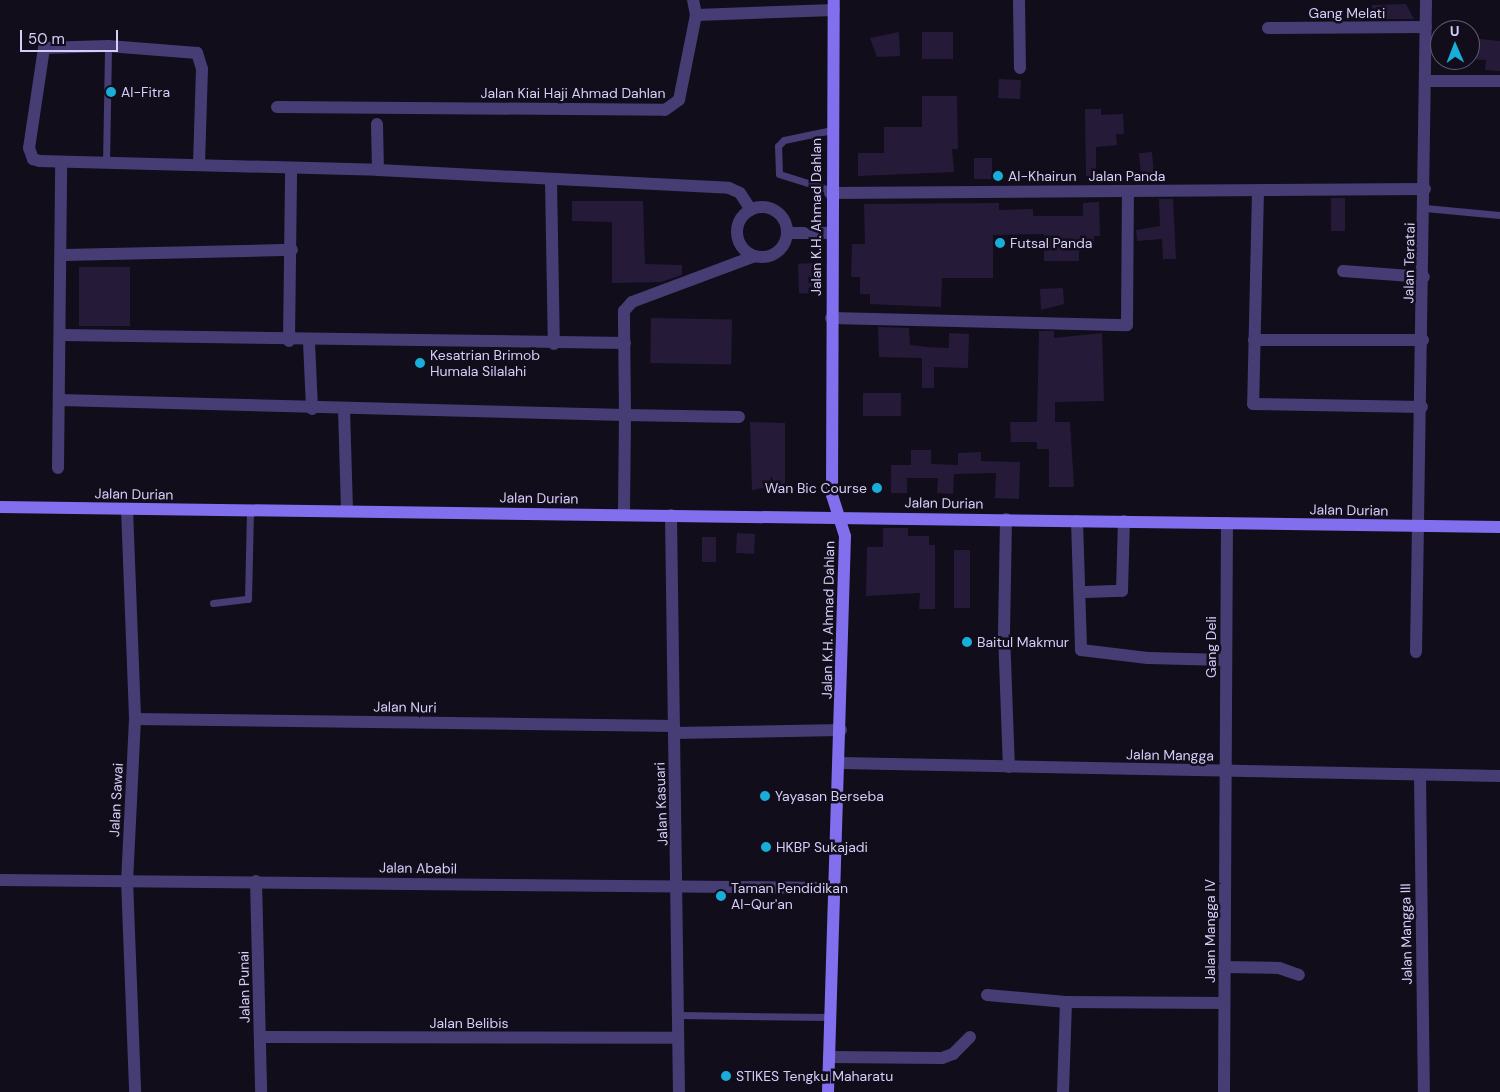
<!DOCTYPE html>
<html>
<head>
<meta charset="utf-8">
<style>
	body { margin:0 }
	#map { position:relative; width:1500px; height:1092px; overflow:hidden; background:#110d1b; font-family:"DM Sans",sans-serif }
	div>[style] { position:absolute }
	.building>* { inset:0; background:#251b39; transform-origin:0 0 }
	.lane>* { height:7px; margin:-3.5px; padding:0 3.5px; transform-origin:3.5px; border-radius:3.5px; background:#463d75 }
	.street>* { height:12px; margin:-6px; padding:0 6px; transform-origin:6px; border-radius:6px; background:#463d75 }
	.street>.ring { margin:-6px; padding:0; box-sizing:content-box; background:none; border:12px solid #463d75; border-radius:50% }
	.secondary>* { height:12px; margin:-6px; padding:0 6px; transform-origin:6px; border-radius:6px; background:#826fee }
	.dots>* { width:14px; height:14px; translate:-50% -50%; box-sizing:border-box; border:2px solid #110d1b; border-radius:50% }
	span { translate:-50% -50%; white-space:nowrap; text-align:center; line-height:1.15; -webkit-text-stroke:5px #110d1b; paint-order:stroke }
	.street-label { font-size:14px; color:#d7cdf9 }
	.poi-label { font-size:14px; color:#d7cdf9 }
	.left { translate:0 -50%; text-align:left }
	.right { translate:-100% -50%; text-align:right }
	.north { position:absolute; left:1430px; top:20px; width:50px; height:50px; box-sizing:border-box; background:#110d1b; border:1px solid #605a74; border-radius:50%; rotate:359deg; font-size:14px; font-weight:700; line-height:20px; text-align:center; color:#d7cdf9 }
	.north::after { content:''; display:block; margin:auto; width:18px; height:22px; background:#19add9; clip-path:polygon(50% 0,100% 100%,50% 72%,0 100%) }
	.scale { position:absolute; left:20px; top:30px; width:98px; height:22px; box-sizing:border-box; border:2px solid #d7cdf9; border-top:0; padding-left:6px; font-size:15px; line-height:18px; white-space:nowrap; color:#d7cdf9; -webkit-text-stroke:4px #110d1b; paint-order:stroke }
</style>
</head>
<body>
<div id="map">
	<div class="building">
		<div style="clip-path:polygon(1406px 4px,1414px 19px,1372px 19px,1372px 5px)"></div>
		<div style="clip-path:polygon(899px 32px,900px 56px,877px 57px,870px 38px)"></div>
		<div style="left:922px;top:32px;width:31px;height:27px"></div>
		<div style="clip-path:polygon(1470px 38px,1500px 41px,1500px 71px,1485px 70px,1486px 60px,1470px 59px)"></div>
		<div style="left:999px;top:79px;width:22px;height:19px;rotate:3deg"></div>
		<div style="clip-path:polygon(922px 96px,957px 96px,958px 149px,952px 149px,954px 172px,858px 176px,858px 153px,884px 153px,884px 127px,922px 127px)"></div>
		<div style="clip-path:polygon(1085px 109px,1101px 109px,1101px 115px,1123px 114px,1124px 134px,1116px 134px,1117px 145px,1096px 147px,1096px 178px,1086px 178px)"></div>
		<div style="left:1152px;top:152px;width:23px;height:13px;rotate:85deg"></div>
		<div style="left:974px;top:158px;width:18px;height:21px"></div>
		<div style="left:1331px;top:198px;width:14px;height:33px"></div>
		<div style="clip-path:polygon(1159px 199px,1173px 199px,1176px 259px,1163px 259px,1162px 239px,1137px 241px,1136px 230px,1160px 226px)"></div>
		<div style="clip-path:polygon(572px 201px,643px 201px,645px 264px,682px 265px,682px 275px,661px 282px,612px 283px,612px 222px,572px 221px)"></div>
		<div style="clip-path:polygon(1099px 202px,1100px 236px,1094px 236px,1094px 250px,1079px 251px,1079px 261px,1044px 261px,1044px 234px,993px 235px,993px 278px,942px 278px,941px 307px,870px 304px,870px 294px,860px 294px,860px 277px,851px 277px,852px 244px,865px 244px,864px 204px,999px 203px,999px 210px,1033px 209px,1033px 216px,1083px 216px,1083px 203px)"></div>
		<div style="left:816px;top:263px;width:30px;height:18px;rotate:88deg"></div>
		<div style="left:79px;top:267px;width:51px;height:59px"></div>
		<div style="clip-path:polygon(1063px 288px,1064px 304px,1041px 310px,1040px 289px)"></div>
		<div style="left:651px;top:318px;width:81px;height:45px;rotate:1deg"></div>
		<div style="clip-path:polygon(878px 327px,909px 328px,910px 345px,928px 347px,949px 348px,949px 333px,969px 334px,968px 368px,934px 367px,934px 388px,922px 388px,922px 358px,879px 357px)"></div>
		<div style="clip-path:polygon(1039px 331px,1054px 331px,1054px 338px,1102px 333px,1104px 401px,1055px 402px,1055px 422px,1070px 422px,1074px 487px,1049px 487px,1049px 449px,1037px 449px,1037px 442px,1011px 442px,1010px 422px,1037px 422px)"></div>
		<div style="left:863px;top:393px;width:38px;height:23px"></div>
		<div style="clip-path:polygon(750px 422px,785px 423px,785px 484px,752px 490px)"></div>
		<div style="clip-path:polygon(911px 450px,931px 450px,931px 464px,958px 465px,958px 453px,981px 452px,981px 461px,1020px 462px,1019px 499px,995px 498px,996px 473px,954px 474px,953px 494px,937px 493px,938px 478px,907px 478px,907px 493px,891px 493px,891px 465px,911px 465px)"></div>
		<div style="clip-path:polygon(883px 528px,908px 528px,908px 536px,929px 536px,929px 545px,935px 545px,935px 609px,919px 609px,920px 593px,866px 596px,867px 547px,883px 547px)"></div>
		<div style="left:737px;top:533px;width:18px;height:20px;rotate:3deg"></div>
		<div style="left:702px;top:537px;width:14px;height:25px"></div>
		<div style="left:954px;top:550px;width:16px;height:58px"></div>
	</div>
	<div class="lane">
		<div style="left:106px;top:164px;width:118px;rotate:-89deg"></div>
		<div style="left:830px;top:190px;width:53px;rotate:-162.6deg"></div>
		<div style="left:779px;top:174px;width:28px;rotate:-92deg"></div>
		<div style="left:778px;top:146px;width:8px;rotate:-45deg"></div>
		<div style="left:784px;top:140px;width:49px;rotate:-11.8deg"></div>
		<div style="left:1425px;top:208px;width:75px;rotate:5.3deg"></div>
		<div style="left:213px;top:603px;width:35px;rotate:-7deg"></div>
		<div style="left:248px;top:599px;width:89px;rotate:-88.7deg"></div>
		<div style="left:679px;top:1015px;width:151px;rotate:0.8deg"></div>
	</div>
	<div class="street">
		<div style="left:1019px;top:0;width:68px;rotate:89.2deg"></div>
		<div style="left:696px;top:15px;width:138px;rotate:-2.1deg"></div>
		<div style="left:1268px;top:28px;width:158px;rotate:-0.4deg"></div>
		<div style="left:1426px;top:81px;width:74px"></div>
		<div style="left:277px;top:107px;width:388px;rotate:0.4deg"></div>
		<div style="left:665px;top:110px;width:17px;rotate:-36deg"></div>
		<div style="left:679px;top:100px;width:87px;rotate:-78.7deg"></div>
		<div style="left:696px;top:15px;width:15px;rotate:-101deg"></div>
		<div style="left:377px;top:124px;width:46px;rotate:88.8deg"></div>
		<div style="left:199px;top:164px;width:95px;rotate:-88.2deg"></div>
		<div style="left:202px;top:69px;width:17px;rotate:-107deg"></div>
		<div style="left:197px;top:53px;width:89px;rotate:-175.5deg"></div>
		<div style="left:108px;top:46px;width:64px;rotate:178.2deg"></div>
		<div style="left:44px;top:48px;width:101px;rotate:98.5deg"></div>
		<div style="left:29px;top:148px;width:12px;rotate:70deg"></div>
		<div style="left:33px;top:159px;width:7px;rotate:16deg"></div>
		<div style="left:40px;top:161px;width:338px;rotate:1.5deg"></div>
		<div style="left:378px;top:170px;width:351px;rotate:2.9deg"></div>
		<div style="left:729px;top:188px;width:12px;rotate:24deg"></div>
		<div style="left:740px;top:193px;width:20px;rotate:57deg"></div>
		<div style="left:551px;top:180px;width:164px;rotate:89deg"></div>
		<div style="left:1258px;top:190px;width:214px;rotate:91.3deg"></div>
		<div style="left:1253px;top:404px;width:169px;rotate:1deg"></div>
		<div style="left:830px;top:193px;width:595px;rotate:-0.39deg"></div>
		<div class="ring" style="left:737px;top:207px;width:38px;height:38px"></div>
		<div style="left:787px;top:233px;width:44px"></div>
		<div style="left:64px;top:255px;width:228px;rotate:-1.3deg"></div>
		<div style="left:1343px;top:271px;width:81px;rotate:4.2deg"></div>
		<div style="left:831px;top:318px;width:296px;rotate:1.4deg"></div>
		<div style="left:1127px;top:325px;width:134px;rotate:-89.6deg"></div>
		<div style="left:62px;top:335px;width:563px;rotate:0.81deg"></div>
		<div style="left:1254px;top:340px;width:169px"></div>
		<div style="left:289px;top:341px;width:173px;rotate:-89.3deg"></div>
		<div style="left:309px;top:342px;width:67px;rotate:87.4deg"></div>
		<div style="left:60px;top:400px;width:565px;rotate:1.52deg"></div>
		<div style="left:625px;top:415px;width:99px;rotate:90.6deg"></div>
		<div style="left:344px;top:409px;width:102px;rotate:88.3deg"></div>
		<div style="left:739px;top:417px;width:114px;rotate:-179deg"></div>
		<div style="left:625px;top:415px;width:104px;rotate:-90.6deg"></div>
		<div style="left:624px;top:311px;width:12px;rotate:-48deg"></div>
		<div style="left:632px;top:302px;width:131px;rotate:-20.5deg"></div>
		<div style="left:58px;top:468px;width:305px;rotate:-89.4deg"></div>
		<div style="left:127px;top:509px;width:210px;rotate:87.8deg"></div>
		<div style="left:135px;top:719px;width:161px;rotate:92.8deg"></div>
		<div style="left:127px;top:880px;width:212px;rotate:87.8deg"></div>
		<div style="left:671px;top:515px;width:577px;rotate:89.21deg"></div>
		<div style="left:1006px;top:519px;width:114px;rotate:91deg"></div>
		<div style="left:1004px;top:633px;width:134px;rotate:87.9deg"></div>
		<div style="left:1077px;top:521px;width:129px;rotate:88.2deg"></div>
		<div style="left:1081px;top:650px;width:67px;rotate:6.8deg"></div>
		<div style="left:1148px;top:658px;width:78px;rotate:1.5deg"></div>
		<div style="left:1086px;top:592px;width:36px;rotate:-2deg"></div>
		<div style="left:1122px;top:591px;width:70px;rotate:-88.4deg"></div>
		<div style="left:1416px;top:652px;width:652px;rotate:-89.12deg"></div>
		<div style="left:135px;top:719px;width:539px;rotate:0.74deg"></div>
		<div style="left:674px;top:733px;width:167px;rotate:-1deg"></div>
		<div style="left:840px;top:763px;width:660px;rotate:1.13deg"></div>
		<div style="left:1420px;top:775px;width:317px;rotate:89.3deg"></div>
		<div style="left:0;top:880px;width:835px;rotate:0.55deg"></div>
		<div style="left:256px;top:881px;width:211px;rotate:88.6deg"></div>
		<div style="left:1224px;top:967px;width:55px;rotate:1deg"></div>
		<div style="left:1279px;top:968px;width:21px;rotate:19deg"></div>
		<div style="left:987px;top:995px;width:79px;rotate:5.1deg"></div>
		<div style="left:1066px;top:1002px;width:158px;rotate:0.4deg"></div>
		<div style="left:260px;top:1037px;width:418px;rotate:0.1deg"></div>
		<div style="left:829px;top:1057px;width:113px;rotate:0.5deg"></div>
		<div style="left:942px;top:1058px;width:12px;rotate:-20deg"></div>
		<div style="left:953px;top:1054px;width:24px;rotate:-45deg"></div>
		<div style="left:1063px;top:1092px;width:90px;rotate:-88.1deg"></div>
		<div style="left:1224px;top:1092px;width:569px;rotate:-89.7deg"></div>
	</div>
	<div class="secondary">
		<div style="left:0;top:507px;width:1500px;rotate:0.76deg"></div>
		<div style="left:828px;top:1092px;width:556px;rotate:-88.25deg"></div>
		<div style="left:845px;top:536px;width:43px;rotate:-107.6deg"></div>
		<div style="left:832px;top:495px;width:495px;rotate:-89.8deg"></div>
	</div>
	<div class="dots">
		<div style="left:111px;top:92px;background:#19add9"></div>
		<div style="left:998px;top:176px;background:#19add9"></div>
		<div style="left:1000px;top:243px;background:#19add9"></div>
		<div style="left:420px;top:363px;background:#19add9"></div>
		<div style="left:877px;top:488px;background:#19add9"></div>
		<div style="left:967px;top:642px;background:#19add9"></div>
		<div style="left:765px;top:796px;background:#19add9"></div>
		<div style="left:766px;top:847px;background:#19add9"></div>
		<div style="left:721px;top:896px;background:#19add9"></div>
		<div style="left:726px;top:1076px;background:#19add9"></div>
	</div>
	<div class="street-label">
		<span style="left:1347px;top:13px">Gang Melati</span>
		<span style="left:573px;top:93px">Jalan Kiai Haji Ahmad Dahlan</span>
		<span style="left:1127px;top:176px">Jalan Panda</span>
		<span style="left:816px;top:217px;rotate:-90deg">Jalan K.H. Ahmad Dahlan</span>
		<span style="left:1409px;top:263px;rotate:-89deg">Jalan Teratai</span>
		<span style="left:134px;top:494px;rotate:1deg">Jalan Durian</span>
		<span style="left:539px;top:498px;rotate:1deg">Jalan Durian</span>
		<span style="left:944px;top:503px;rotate:1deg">Jalan Durian</span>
		<span style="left:1349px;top:510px;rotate:1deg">Jalan Durian</span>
		<span style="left:828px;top:620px;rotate:-89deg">Jalan K.H. Ahmad Dahlan</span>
		<span style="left:1211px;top:647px;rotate:-90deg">Gang Deli</span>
		<span style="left:405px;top:707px;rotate:1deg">Jalan Nuri</span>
		<span style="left:1170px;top:755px;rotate:1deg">Jalan Mangga</span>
		<span style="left:116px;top:800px;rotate:-87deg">Jalan Sawai</span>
		<span style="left:661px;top:804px;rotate:-92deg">Jalan Kasuari</span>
		<span style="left:418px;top:868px;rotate:1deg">Jalan Ababil</span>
		<span style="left:1210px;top:931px;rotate:-90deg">Jalan Mangga IV</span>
		<span style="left:1406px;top:934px;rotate:-91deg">Jalan Mangga III</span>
		<span style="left:244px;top:987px;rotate:-91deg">Jalan Punai</span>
		<span style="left:469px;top:1023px">Jalan Belibis</span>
	</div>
	<div class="poi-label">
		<span class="left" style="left:121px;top:92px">Al-Fitra</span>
		<span class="left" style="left:1008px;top:176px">Al-Khairun</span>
		<span class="left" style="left:1010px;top:243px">Futsal Panda</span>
		<span class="left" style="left:430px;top:363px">Kesatrian Brimob<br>Humala Silalahi</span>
		<span class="right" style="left:867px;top:488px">Wan Bic Course</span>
		<span class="left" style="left:977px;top:642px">Baitul Makmur</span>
		<span class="left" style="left:775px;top:796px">Yayasan Berseba</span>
		<span class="left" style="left:776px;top:847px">HKBP Sukajadi</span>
		<span class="left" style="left:731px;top:896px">Taman Pendidikan<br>Al-Qur'an</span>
		<span class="left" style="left:736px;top:1076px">STIKES Tengku Maharatu</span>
	</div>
	<div class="north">U</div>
	<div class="scale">50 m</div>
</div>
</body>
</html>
